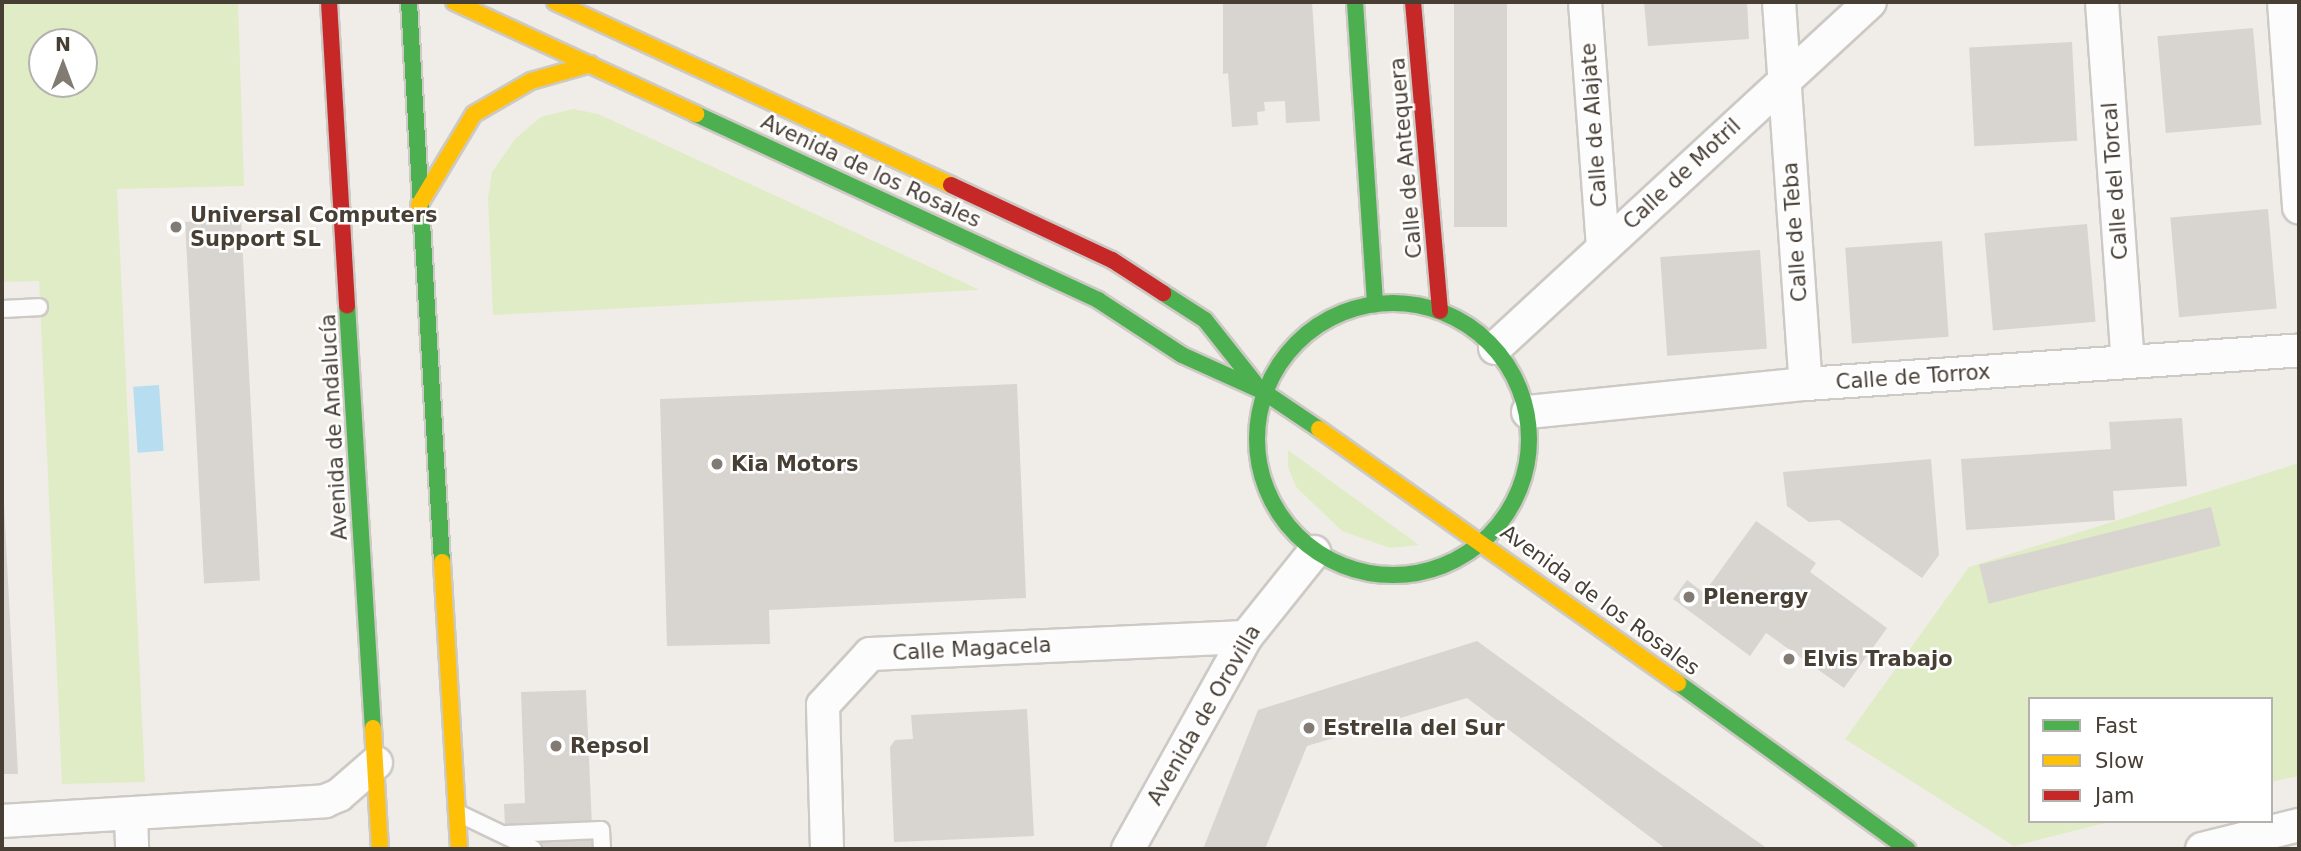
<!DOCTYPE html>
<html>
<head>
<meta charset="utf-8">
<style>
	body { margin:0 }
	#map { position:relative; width:2301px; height:851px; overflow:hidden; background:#f0ede8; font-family:"DejaVu Sans",sans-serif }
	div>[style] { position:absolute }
	.green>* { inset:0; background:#e0ecc6 }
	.water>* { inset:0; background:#b7def0; transform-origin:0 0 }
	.building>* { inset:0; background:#d8d4cf; transform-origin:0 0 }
	.roads { filter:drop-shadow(2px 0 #cdc9c4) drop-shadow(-2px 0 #cdc9c4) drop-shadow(0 2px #cdc9c4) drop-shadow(0 -2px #cdc9c4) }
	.lane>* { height:16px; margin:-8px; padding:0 8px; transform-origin:8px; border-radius:8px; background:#fdfcfc }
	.street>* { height:32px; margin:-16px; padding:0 16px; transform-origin:16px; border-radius:16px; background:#fdfcfc }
	.fast>* { height:16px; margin:-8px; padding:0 8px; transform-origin:8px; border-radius:8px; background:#4caf50 }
	.fast>.ring { margin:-8px; padding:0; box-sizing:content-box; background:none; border:16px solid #4caf50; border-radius:50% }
	.slow>* { height:16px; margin:-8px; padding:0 8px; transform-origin:8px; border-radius:8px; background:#ffc107 }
	.jam>* { height:16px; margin:-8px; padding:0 8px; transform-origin:8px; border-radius:8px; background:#c62828 }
	.dots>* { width:19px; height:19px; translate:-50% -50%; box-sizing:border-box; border:4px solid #fff; border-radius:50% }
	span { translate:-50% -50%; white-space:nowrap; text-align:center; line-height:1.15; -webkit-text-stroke:5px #fff; paint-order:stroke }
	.street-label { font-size:21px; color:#473e34 }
	.poi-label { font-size:21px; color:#473e34; font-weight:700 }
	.left { translate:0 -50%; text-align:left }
	.frame { position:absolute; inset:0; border:4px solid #473e34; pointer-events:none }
	.legend { position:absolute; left:2028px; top:697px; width:245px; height:126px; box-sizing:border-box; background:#fff; border:2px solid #b5b2ae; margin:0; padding:9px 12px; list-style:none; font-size:21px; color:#473e34 }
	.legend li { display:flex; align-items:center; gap:14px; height:35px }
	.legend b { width:35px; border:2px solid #b5b2ae }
	.north { position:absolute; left:28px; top:28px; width:70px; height:70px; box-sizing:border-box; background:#fff; border:2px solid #b5b2ae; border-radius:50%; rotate:0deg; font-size:19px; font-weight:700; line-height:28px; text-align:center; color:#473e34 }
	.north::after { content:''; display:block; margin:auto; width:24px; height:32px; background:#827b73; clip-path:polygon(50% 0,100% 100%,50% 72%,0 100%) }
</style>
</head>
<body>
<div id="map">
	<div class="green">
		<div style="clip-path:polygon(evenodd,2px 2px,238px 2px,244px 186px,117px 189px,145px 782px,62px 784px,39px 281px,2px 282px,2px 2px,42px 42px,84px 42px,84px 84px,42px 84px,42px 42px)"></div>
		<div style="clip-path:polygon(573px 109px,598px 114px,980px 290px,493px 315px,488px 199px,492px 172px,515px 139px,541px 117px)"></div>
		<div style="clip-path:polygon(1288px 450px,1419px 545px,1390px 548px,1342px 531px,1296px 487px,1288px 467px)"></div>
		<div style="clip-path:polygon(2299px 463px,2299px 776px,2271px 782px,2271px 699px,2030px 699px,2030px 821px,2113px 821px,2014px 846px,1845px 739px,1969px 567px)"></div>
	</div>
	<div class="water">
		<div style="left:159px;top:385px;width:66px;height:26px;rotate:86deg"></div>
	</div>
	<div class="building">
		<div style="clip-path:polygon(1223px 2px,1312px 2px,1320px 121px,1286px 123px,1285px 101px,1264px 102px,1265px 111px,1257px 112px,1258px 125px,1232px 127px,1228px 73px,1223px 74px)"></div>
		<div style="left:1454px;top:2px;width:53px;height:225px"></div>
		<div style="clip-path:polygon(1644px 2px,1747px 2px,1749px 39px,1648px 46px)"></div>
		<div style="left:2253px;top:28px;width:97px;height:96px;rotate:85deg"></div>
		<div style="left:2072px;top:42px;width:99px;height:103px;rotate:87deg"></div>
		<div style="left:2268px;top:209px;width:100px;height:98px;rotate:85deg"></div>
		<div style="left:241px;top:219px;width:362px;height:56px;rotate:87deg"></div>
		<div style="left:2087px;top:224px;width:98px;height:103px;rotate:85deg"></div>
		<div style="left:1942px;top:241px;width:96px;height:97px;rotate:86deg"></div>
		<div style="left:1760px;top:250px;width:99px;height:100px;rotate:86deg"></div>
		<div style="clip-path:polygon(1017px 384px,1026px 598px,769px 610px,770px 644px,667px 646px,660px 399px)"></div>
		<div style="clip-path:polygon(2182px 418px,2187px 486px,2113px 491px,2115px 520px,1966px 530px,1961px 459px,2111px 449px,2109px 422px)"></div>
		<div style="clip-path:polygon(1931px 459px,1939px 555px,1922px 578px,1839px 520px,1809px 522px,1787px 506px,1783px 472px)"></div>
		<div style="clip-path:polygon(2px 504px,4px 504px,18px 774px,2px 774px)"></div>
		<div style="left:2211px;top:507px;width:40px;height:239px;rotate:76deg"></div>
		<div style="clip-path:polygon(1756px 521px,1816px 563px,1810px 572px,1887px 628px,1844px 688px,1766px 633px,1750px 656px,1673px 599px,1687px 580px,1704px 593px)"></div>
		<div style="clip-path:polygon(1477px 641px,1639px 758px,1768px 849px,1666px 849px,1467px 698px,1307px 746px,1265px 849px,1203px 849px,1258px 710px)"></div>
		<div style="clip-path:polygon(586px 690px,593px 849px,506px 849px,504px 804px,525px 803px,521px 692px)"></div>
		<div style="clip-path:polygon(1027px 709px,1034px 836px,894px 842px,890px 747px,895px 740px,913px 739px,911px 715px)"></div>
	</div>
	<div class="roads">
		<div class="lane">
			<div style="left:2px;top:309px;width:37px;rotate:-3deg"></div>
			<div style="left:460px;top:814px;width:81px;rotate:25.6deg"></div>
			<div style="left:506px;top:834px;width:95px;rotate:-2.4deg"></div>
			<div style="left:601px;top:830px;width:19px;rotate:87deg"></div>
		</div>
		<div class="street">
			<div style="left:1585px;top:2px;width:246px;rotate:85.8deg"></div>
			<div style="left:1779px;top:2px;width:383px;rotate:86deg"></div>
			<div style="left:2102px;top:2px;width:360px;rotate:85.9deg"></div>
			<div style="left:2284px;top:2px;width:206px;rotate:85.8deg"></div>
			<div style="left:1495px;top:348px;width:510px;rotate:-42.7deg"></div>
			<div style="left:1528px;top:412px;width:279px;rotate:-5.8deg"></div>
			<div style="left:1806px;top:384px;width:494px;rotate:-3.9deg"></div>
			<div style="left:131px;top:816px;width:33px;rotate:88deg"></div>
			<div style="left:2px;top:821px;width:324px;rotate:-3.5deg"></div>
			<div style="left:325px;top:801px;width:15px;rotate:-23deg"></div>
			<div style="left:339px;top:795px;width:49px;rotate:-40.9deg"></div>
			<div style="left:827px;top:849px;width:144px;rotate:-91.6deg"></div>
			<div style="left:823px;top:705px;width:69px;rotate:-47.3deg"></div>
			<div style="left:870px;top:654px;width:376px;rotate:-2.6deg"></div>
			<div style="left:1128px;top:849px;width:243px;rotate:-60.9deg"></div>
			<div style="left:1246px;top:637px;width:109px;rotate:-51.3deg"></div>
			<div style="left:2202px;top:849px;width:100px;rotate:-13.9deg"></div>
		</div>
		<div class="fast">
			<div style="left:409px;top:2px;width:561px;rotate:86.63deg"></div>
			<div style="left:1355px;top:2px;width:303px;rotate:86.2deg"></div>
			<div style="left:696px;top:114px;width:443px;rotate:24.8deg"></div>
			<div style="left:1098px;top:300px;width:100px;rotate:33.2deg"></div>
			<div style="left:1182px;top:355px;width:90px;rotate:24.3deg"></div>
			<div style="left:1264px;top:392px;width:66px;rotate:33.9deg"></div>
			<div style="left:1163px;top:293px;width:50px;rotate:32.7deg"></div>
			<div style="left:1205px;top:320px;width:80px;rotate:51.6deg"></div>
			<div class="ring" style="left:1257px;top:303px;width:256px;height:256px"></div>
			<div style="left:347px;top:305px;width:424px;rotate:86.5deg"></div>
			<div style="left:1678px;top:683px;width:283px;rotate:35.9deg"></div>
		</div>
		<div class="slow">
			<div style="left:454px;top:2px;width:267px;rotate:24.8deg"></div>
			<div style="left:555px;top:2px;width:436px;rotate:24.8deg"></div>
			<div style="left:419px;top:205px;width:106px;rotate:-58.9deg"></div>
			<div style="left:474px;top:114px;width:66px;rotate:-30.1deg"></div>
			<div style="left:531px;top:81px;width:62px;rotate:-15.8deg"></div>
			<div style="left:1319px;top:429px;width:440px;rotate:35.3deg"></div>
			<div style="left:442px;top:562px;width:288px;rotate:86.6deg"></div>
			<div style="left:373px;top:728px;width:121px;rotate:86.7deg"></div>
		</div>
		<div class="jam">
			<div style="left:329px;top:2px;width:304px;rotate:86.6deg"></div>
			<div style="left:1413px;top:2px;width:310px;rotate:85deg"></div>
			<div style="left:951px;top:185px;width:178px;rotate:25deg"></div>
			<div style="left:1112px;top:260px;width:61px;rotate:32.9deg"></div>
		</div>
	</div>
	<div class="dots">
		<div style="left:176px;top:227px;background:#827b73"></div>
		<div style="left:717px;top:464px;background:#827b73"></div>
		<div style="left:1689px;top:597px;background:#827b73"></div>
		<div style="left:1789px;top:659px;background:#827b73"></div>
		<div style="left:1309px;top:728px;background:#827b73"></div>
		<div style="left:556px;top:746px;background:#827b73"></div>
	</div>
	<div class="street-label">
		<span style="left:1594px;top:125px;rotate:-94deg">Calle de Alajate</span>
		<span style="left:1406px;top:158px;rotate:-95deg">Calle de Antequera</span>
		<span style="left:871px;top:171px;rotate:25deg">Avenida de los Rosales</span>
		<span style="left:1682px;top:174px;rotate:-43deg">Calle de Motril</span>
		<span style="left:2115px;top:181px;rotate:-94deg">Calle del Torcal</span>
		<span style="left:1795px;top:232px;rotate:-94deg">Calle de Teba</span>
		<span style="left:1913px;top:377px;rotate:-4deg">Calle de Torrox</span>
		<span style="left:334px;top:427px;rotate:-93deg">Avenida de Andalucía</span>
		<span style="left:1600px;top:600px;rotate:36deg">Avenida de los Rosales</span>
		<span style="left:972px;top:649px;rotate:-3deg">Calle Magacela</span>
		<span style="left:1204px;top:715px;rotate:-60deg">Avenida de Orovilla</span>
	</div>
	<div class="poi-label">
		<span class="left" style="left:190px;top:227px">Universal Computers<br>Support SL</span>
		<span class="left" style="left:731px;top:464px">Kia Motors</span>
		<span class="left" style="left:1703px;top:597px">Plenergy</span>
		<span class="left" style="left:1803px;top:659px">Elvis Trabajo</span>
		<span class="left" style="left:1323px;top:728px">Estrella del Sur</span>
		<span class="left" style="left:570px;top:746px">Repsol</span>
	</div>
	<div class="frame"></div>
	<ul class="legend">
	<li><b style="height:9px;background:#4caf50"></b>Fast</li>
	<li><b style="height:9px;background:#ffc107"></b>Slow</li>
	<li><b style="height:9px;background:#c62828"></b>Jam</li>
	</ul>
	<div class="north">N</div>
</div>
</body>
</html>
